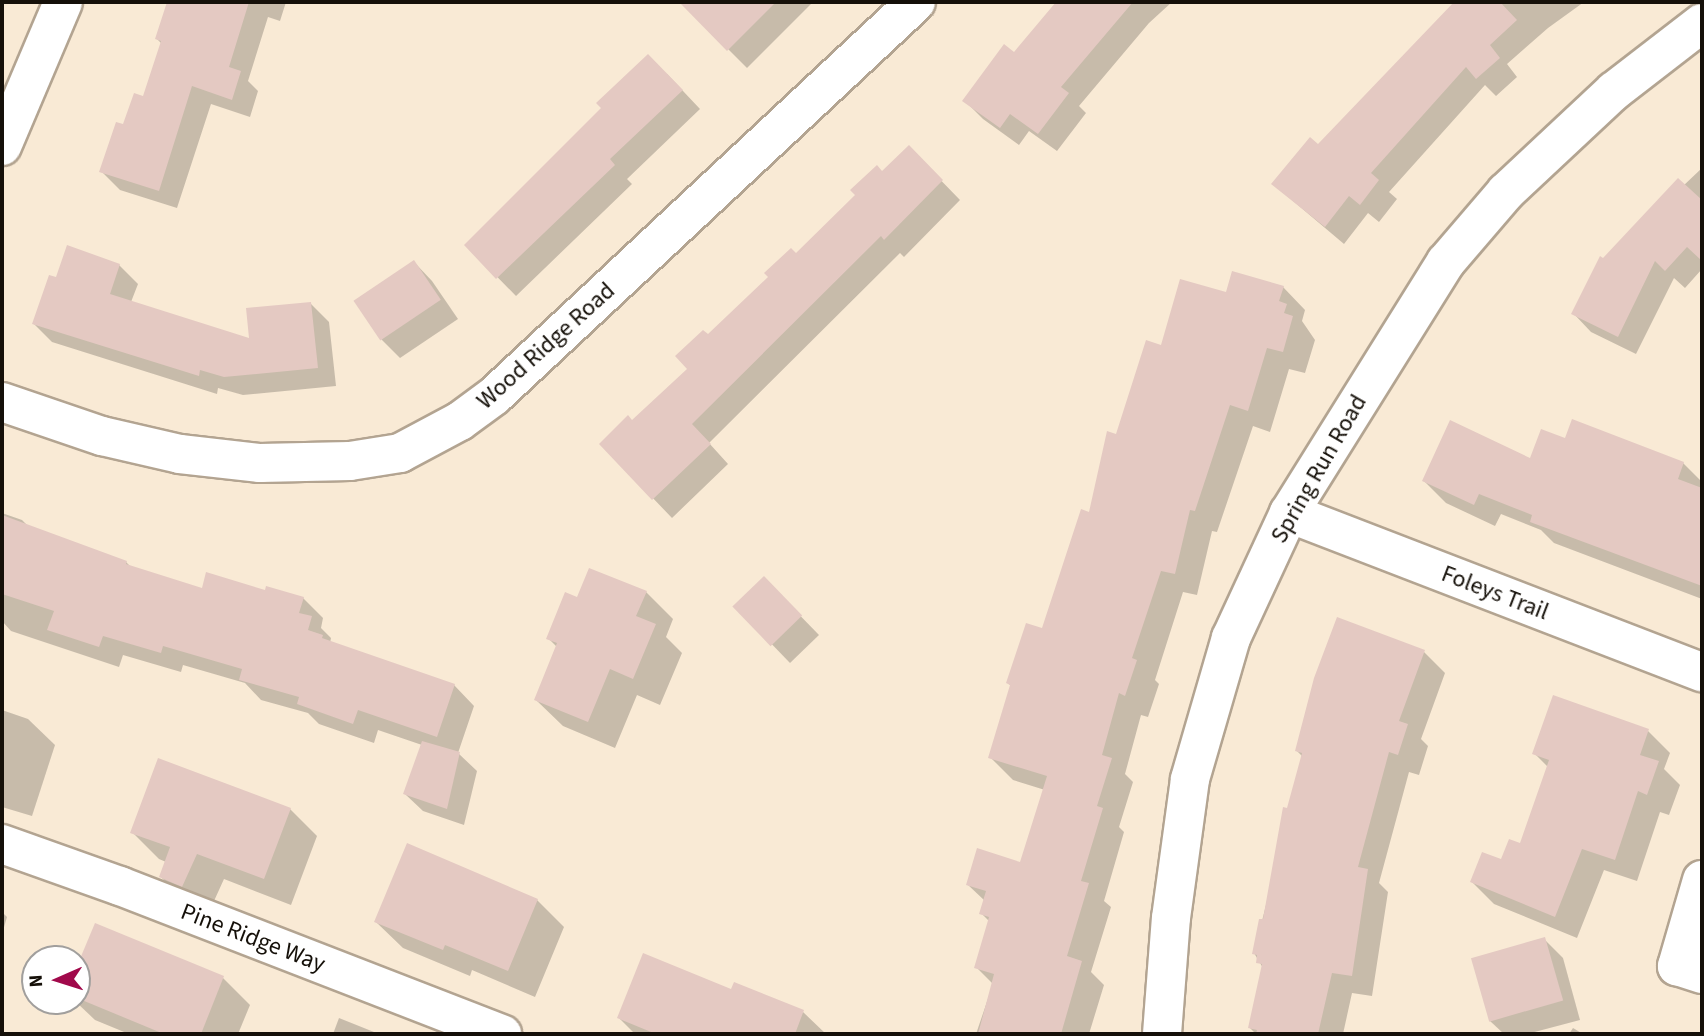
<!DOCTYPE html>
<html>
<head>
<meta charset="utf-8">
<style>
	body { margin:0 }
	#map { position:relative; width:1704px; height:1036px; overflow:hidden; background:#f9ead5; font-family:"Source Sans 3",sans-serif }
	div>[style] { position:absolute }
	.shadow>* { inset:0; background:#0003 }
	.building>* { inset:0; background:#e4c9c2; transform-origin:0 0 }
	.roads { filter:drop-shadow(2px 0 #b3a491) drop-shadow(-2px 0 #b3a491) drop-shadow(0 2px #b3a491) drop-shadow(0 -2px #b3a491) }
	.minor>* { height:38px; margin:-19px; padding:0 19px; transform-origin:19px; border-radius:19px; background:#fff }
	span { translate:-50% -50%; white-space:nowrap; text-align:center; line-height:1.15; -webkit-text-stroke:5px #fff; paint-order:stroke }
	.street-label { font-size:24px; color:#151009 }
	.frame { position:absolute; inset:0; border:4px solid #151009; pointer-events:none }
	.north { position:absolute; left:21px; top:945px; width:70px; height:70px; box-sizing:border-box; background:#fff; border:2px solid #a19f9d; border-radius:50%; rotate:267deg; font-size:19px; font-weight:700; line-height:28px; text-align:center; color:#151009 }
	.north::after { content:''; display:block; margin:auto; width:24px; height:32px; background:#a1094b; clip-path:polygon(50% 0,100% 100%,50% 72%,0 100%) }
</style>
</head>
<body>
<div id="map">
	<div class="shadow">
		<div style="clip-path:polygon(196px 2px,286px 2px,280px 21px,268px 17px,248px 81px,258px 91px,250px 117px,211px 104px,177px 208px,120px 190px,101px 171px,124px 126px,144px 99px,162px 44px,157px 39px,193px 13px)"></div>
		<div style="clip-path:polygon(701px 2px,813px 2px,747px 68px,691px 12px)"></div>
		<div style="clip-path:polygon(1058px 2px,1172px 2px,1149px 23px,1079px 106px,1086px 113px,1057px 151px,1029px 131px,1019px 145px,983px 119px,964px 100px,1014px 54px)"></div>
		<div style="clip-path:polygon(1457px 2px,1584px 2px,1548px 28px,1507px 64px,1517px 77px,1496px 96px,1485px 85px,1389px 192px,1397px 199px,1379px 222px,1368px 213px,1344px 244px,1273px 184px,1319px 147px)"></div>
		<div style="clip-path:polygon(667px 74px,700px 109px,627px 179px,632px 184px,516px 296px,466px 245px)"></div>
		<div style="clip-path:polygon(927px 166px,960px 200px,904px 257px,900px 253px,709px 443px,728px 464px,672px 518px,601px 444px,632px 422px,690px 369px,708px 337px,883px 173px)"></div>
		<div style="clip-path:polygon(1702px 168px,1702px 269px,1685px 288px,1674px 278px,1636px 354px,1591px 332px,1573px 313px,1604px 261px)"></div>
		<div style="clip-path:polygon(414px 262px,432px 281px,458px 319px,400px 358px,382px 340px,356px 301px)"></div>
		<div style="clip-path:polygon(119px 265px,138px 284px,131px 302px,251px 340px,311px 304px,329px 322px,336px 386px,243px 395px,218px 388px,217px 394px,52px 342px,34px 324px,57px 280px)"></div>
		<div style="clip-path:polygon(1283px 287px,1305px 310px,1302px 321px,1315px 340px,1305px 373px,1289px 369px,1270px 432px,1253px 426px,1217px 532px,1212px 531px,1197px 595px,1183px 592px,1155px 680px,1159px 684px,1148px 717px,1141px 715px,1125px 774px,1133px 782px,1119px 827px,1124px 832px,1104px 901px,1111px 907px,1091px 972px,1104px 985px,1089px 1034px,976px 1034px,993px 984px,976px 967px,990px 922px,981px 913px,985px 901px,967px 884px,1022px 864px,1045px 790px,1013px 780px,990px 757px,1012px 687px,1008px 683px,1043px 630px,1091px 514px,1117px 436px,1162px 347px,1227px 295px)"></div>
		<div style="clip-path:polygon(1566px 440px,1683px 463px,1702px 482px,1702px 599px,1554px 543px,1541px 530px,1501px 514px,1495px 526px,1446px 503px,1424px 481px,1531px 460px)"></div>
		<div style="clip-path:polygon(2px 513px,22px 520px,29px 527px,126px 562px,132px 568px,203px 590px,266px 592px,303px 598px,323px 618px,321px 628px,331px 638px,330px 643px,454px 685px,474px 706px,458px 753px,477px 771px,464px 825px,423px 811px,405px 794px,422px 745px,378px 730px,374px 743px,319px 724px,308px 713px,261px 700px,245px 683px,183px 665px,181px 672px,123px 655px,119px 667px,11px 631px,2px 621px)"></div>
		<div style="clip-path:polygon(646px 592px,673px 619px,666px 637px,682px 653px,660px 705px,637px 695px,615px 748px,563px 726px,536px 700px,557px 647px,548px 638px)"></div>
		<div style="clip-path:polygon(782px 597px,819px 635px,790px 663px,735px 606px)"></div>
		<div style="clip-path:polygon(1338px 619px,1424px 652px,1445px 673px,1421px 739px,1428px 746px,1419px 775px,1409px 772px,1379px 883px,1388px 892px,1372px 996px,1352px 993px,1343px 1034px,1256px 1034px,1250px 1028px,1263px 968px,1254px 953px,1303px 757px,1297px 751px)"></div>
		<div style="clip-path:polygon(2px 710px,28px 719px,55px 745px,32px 816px,2px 807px)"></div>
		<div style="clip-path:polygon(1648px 731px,1670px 753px,1664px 769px,1680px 785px,1669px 815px,1660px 812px,1637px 881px,1604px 870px,1577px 938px,1494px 904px,1472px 882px,1521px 845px,1548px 767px,1534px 753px)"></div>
		<div style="clip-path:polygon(290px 809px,317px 836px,291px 905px,224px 879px,209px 912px,187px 904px,161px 877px,166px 862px,159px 859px,132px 832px)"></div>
		<div style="clip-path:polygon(537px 900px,564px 927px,535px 997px,472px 970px,470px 976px,403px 948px,376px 922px)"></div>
		<div style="clip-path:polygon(2px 912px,7px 917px,2px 934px)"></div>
		<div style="clip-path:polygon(95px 926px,223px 978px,250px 1005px,238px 1034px,129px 1034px,95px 1020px,75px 1001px,77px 971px)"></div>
		<div style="clip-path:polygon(1544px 939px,1563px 958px,1580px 1020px,1527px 1034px,1504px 1034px,1490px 1021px)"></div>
		<div style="clip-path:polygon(735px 984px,803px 1012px,826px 1034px,635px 1034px,619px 1018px,732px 991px)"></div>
		<div style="clip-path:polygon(339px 1018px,379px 1034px,333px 1034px)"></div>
		<div style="clip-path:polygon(1573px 1028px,1583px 1034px,1569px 1034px)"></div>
	</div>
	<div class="building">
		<div style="clip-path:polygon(167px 2px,249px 2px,229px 67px,241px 71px,232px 100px,192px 86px,159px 191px,99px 172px,116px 122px,123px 124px,134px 93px,143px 96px,161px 41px,155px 39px)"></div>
		<div style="clip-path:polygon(679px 2px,776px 2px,727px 51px)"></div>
		<div style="clip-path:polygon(1056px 2px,1133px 2px,1061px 87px,1069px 93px,1038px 134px,1010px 114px,1000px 128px,962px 101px,1004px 44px,1014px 52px)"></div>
		<div style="clip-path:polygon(1454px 2px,1500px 2px,1517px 20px,1490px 45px,1500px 58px,1476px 79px,1466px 67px,1371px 173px,1379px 180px,1360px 205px,1349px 196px,1325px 227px,1271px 184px,1310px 137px,1318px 144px)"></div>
		<div style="clip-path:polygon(648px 54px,683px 90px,610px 159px,615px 165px,496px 279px,464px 245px,601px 108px,596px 103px)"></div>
		<div style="clip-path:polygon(909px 145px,943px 180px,884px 240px,881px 236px,692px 424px,711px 444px,652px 500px,599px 444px,628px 415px,632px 420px,687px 369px,675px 356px,703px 330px,708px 334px,768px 277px,764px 273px,791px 248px,796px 253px,855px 195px,850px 190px,877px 165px,882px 171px)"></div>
		<div style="clip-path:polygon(1678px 178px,1702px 200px,1702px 261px,1687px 247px,1665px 271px,1655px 261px,1618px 337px,1571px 314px,1600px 256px,1603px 258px)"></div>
		<div style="clip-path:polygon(67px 245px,120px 264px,110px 294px,249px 338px,246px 308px,311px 302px,318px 368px,224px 377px,200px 370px,199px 376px,32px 324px,49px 275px,56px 277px)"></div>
		<div style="left:414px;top:260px;width:48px;height:73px;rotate:56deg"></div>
		<div style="clip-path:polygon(1232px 271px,1284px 286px,1279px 301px,1287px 304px,1284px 313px,1293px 316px,1283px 352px,1267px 348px,1248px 411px,1230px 405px,1195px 511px,1190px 510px,1175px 574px,1161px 571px,1132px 658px,1137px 660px,1125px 696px,1119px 693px,1102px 755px,1112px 758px,1097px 806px,1103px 808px,1081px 881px,1089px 883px,1067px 956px,1082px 961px,1061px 1034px,978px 1034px,994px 974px,974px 968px,989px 917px,979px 914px,986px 891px,966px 885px,977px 848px,1020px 862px,1047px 776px,988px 758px,1010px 685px,1006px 683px,1026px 623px,1042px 628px,1081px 509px,1089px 512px,1107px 431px,1116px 434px,1146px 340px,1161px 345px,1180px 279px,1226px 292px)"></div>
		<div style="clip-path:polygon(1572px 419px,1684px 462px,1678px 479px,1702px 488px,1702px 586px,1530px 522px,1532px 515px,1479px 494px,1474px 505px,1422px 481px,1450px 420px,1530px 458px,1541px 429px,1565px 438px)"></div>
		<div style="clip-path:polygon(2px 515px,127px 561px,126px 564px,202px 588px,206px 572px,265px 590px,266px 586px,304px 597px,299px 613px,312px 616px,308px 630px,323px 635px,322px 638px,455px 684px,437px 737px,358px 710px,353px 724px,297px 704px,299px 697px,239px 680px,242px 669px,163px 646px,161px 653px,103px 636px,99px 647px,47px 630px,54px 611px,2px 594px)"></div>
		<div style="clip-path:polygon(589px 568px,647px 591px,636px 616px,656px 624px,633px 679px,610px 669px,588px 722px,534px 700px,557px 643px,546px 639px,565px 592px,577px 597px)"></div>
		<div style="left:764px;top:576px;width:55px;height:44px;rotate:46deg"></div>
		<div style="clip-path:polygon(1337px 617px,1425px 650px,1399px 721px,1408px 724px,1398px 755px,1389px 752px,1358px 867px,1368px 869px,1352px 976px,1332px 973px,1318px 1034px,1256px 1034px,1257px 1030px,1248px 1028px,1262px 964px,1256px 963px,1257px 955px,1252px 954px,1259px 919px,1263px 919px,1283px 807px,1287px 808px,1302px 753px,1295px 751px,1314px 678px)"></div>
		<div style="clip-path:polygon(1553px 695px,1649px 729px,1640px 755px,1659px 761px,1647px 795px,1638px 791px,1615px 860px,1582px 849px,1555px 917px,1470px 882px,1482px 852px,1501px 859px,1509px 839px,1520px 843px,1549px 760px,1532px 754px)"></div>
		<div style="clip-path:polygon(422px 741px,460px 752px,447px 809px,403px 794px)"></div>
		<div style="clip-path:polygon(158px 758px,291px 808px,264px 879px,197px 854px,182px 887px,159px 877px,170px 847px,130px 833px)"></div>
		<div style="clip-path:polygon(407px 843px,538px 899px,508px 971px,445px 945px,443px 950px,374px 922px)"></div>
		<div style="clip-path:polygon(95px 923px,224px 976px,201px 1034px,164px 1034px,77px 998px,77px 966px)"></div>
		<div style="left:1545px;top:937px;width:66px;height:77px;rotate:74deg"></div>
		<div style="clip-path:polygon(643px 953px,731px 989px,734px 982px,804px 1010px,795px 1034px,656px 1034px,617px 1018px)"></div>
	</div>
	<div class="roads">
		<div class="minor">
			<div style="left:2px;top:146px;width:156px;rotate:-67deg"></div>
			<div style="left:2px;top:402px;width:106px;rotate:18.8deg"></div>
			<div style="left:102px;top:436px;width:80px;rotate:13deg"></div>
			<div style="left:180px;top:454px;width:81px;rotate:6.4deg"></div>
			<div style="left:260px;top:463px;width:90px;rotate:-1.3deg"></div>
			<div style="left:350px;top:461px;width:51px;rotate:-9.1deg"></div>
			<div style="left:400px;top:453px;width:68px;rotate:-28.1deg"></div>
			<div style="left:460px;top:421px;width:42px;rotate:-36.3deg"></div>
			<div style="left:494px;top:396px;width:577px;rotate:-43.03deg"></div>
			<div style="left:1289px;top:513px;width:443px;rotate:21.1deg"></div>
			<div style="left:2px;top:844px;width:125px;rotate:19.6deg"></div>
			<div style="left:120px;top:886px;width:410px;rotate:21.2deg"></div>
			<div style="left:1702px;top:880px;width:90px;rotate:106.2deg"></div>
			<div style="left:1677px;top:966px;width:26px;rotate:18deg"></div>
			<div style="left:1162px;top:1034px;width:116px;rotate:-85.6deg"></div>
			<div style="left:1171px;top:918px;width:140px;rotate:-82.2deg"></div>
			<div style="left:1190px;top:779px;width:147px;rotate:-73.8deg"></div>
			<div style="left:1231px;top:638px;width:138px;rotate:-65.1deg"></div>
			<div style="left:1289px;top:513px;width:296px;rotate:-58deg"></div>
			<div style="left:1446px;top:262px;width:92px;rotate:-49.4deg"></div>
			<div style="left:1506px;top:192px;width:148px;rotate:-43.1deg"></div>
			<div style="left:1614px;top:91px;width:111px;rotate:-37.7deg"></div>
		</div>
	</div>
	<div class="street-label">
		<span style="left:546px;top:346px;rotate:-42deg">Wood Ridge Road</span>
		<span style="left:1319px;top:469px;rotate:-60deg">Spring Run Road</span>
		<span style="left:1495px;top:593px;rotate:21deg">Foleys Trail</span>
		<span style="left:253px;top:938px;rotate:21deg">Pine Ridge Way</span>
	</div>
	<div class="frame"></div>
	<div class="north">N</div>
</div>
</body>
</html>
